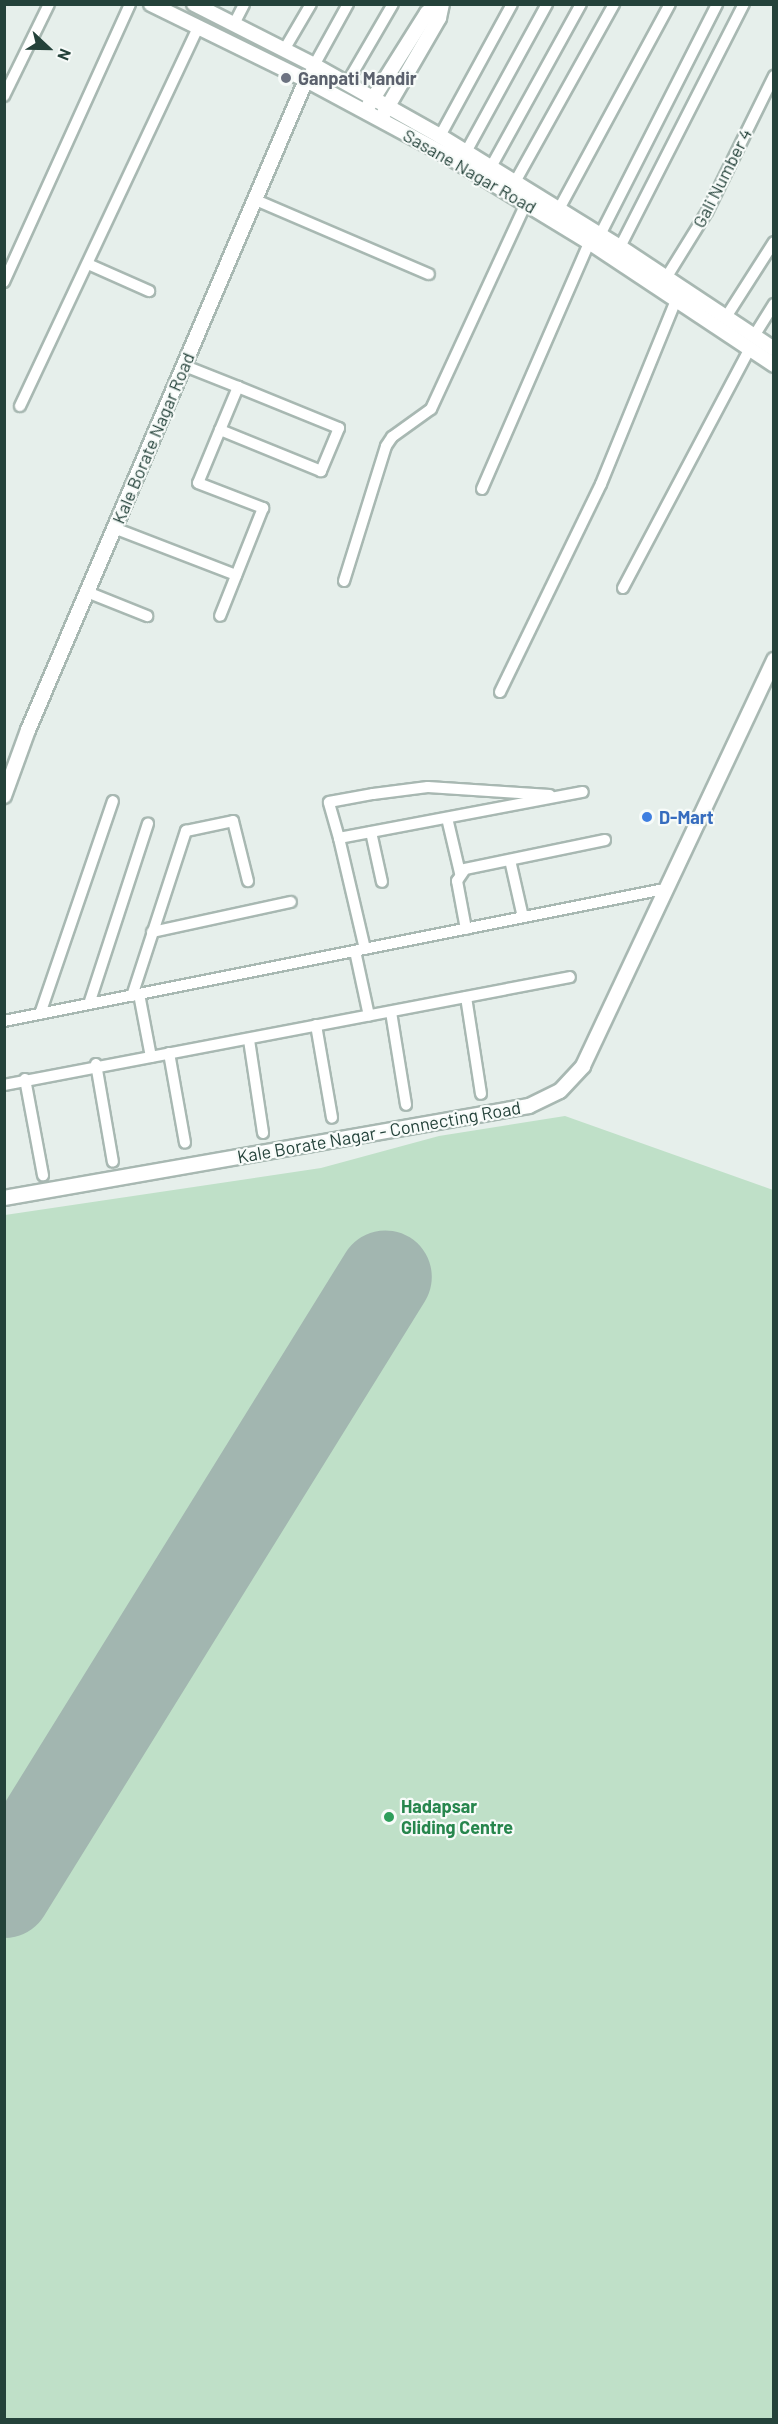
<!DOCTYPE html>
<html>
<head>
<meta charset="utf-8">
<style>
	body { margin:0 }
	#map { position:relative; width:778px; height:2424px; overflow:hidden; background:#e6efeb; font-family:Barlow,sans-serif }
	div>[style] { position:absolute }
	.green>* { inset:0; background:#bfe0c8 }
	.runway>* { height:93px; margin:-46.5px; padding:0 46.5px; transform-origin:46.5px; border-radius:46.5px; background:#a2b6b0 }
	.roads { filter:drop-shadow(2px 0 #a8b8b2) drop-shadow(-2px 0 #a8b8b2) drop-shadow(0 2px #a8b8b2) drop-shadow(0 -2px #a8b8b2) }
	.minor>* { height:10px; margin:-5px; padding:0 5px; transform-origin:5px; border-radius:5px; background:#fff }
	.tertiary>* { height:14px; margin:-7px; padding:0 7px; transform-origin:7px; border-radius:7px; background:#fff }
	.dots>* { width:16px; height:16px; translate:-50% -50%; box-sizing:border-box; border:3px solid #f7fbf9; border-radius:50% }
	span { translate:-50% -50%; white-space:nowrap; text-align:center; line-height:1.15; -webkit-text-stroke:4.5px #f7fbf9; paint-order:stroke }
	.worship-label { font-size:18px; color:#5b616d; font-weight:700 }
	.left { translate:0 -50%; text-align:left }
	.street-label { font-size:18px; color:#24423a }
	.shop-label { font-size:18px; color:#366cbe; font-weight:700 }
	.leisure-label { font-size:18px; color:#27864d; font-weight:700 }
	.frame { position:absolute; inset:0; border:6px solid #24423a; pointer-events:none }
	.north { position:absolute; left:18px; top:18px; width:60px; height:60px; -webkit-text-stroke:4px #f7fbf9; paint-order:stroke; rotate:112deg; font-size:16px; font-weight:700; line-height:24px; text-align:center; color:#24423a }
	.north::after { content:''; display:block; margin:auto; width:21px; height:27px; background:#24423a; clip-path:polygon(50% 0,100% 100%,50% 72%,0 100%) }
</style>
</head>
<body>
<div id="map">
	<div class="green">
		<div style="clip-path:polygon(565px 1116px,773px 1190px,773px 2419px,5px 2419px,5px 1215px,321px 1168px,439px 1136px)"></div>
	</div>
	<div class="runway">
		<div style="left:4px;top:1891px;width:723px;rotate:-58.22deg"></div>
	</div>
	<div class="roads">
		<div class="minor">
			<div style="left:234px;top:24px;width:22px;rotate:-63deg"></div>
			<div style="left:284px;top:50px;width:53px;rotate:-59.6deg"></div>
			<div style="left:306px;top:80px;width:87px;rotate:-61.1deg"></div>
			<div style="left:347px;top:83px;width:91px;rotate:-59.8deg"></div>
			<div style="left:4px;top:96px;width:102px;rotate:-63.9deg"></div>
			<div style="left:440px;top:136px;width:150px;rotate:-61.4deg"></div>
			<div style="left:466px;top:152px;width:169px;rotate:-61.3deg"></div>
			<div style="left:491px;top:167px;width:186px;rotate:-61.1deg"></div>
			<div style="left:515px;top:182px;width:204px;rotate:-60.9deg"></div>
			<div style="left:256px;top:200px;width:188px;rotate:23.2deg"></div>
			<div style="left:559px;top:209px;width:233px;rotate:-61.6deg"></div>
			<div style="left:600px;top:235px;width:259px;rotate:-63.1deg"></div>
			<div style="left:620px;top:247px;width:273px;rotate:-63deg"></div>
			<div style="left:88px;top:264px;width:67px;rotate:23.9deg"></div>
			<div style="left:666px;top:278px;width:78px;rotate:-58.2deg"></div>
			<div style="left:707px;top:212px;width:152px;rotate:-63.8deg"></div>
			<div style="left:4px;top:282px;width:305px;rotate:-65.6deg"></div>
			<div style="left:726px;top:317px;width:89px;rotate:-57.4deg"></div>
			<div style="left:754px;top:336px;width:38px;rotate:-58deg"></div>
			<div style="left:185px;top:366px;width:57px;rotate:21.6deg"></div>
			<div style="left:238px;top:387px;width:109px;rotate:22.1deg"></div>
			<div style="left:339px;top:428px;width:47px;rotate:112.7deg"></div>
			<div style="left:321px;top:471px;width:109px;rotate:-157.9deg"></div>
			<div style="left:220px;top:430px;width:47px;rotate:-67.3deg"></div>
			<div style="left:20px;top:406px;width:420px;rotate:-64.8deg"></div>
			<div style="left:220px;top:430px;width:57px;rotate:112.5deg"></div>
			<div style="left:198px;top:483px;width:70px;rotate:21deg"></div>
			<div style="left:263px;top:508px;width:116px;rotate:111.7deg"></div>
			<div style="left:482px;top:489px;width:276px;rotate:-66.5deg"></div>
			<div style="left:114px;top:528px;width:131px;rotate:21.1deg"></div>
			<div style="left:344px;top:581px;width:141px;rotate:-72.7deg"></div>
			<div style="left:386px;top:446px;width:11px;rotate:-56deg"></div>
			<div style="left:392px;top:437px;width:48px;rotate:-35.7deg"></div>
			<div style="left:431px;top:409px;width:227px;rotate:-65.2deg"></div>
			<div style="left:623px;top:588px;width:272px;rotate:-62.1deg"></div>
			<div style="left:87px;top:592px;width:65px;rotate:21.8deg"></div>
			<div style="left:500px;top:692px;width:231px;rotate:-64.1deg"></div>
			<div style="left:601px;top:484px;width:201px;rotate:-67.8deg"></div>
			<div style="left:447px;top:818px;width:57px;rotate:76.7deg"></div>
			<div style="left:371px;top:832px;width:51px;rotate:77.6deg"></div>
			<div style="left:339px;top:838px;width:37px;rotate:-106deg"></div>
			<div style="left:329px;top:802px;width:45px;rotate:-10.3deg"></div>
			<div style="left:373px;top:794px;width:55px;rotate:-7.3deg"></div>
			<div style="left:428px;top:787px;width:122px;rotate:3.8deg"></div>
			<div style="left:510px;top:860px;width:58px;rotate:77.2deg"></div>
			<div style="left:466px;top:929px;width:49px;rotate:-100.6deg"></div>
			<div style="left:457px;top:881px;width:14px;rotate:-56deg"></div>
			<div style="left:465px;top:869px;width:143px;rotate:-11.7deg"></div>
			<div style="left:152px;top:932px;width:142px;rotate:-12.2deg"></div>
			<div style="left:365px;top:949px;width:114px;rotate:-103.2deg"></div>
			<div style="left:339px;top:838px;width:248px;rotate:-10.7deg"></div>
			<div style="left:355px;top:951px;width:66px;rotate:77.8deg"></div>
			<div style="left:139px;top:994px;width:64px;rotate:79.2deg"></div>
			<div style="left:132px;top:996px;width:174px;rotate:-71.9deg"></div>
			<div style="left:186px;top:831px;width:48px;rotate:-12deg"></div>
			<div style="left:233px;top:821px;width:62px;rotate:76deg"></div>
			<div style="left:466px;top:997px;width:98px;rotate:81.2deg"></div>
			<div style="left:89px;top:1004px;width:190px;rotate:-71.9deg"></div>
			<div style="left:391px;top:1012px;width:94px;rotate:80.8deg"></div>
			<div style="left:40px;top:1014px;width:225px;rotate:-71.1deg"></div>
			<div style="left:4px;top:1021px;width:673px;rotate:-11.31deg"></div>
			<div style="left:316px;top:1025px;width:94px;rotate:80.2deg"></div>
			<div style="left:249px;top:1040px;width:94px;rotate:81.4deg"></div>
			<div style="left:169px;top:1053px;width:91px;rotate:79.9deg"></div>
			<div style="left:96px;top:1064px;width:99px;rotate:80.2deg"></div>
			<div style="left:25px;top:1079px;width:98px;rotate:79.4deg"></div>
			<div style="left:4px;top:1085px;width:576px;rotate:-10.8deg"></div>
		</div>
		<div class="tertiary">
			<div style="left:151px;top:4px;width:173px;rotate:26.1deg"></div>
			<div style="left:306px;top:80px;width:157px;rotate:28.2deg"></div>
			<div style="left:444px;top:154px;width:170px;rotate:31.3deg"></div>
			<div style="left:589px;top:242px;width:222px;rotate:33.6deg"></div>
			<div style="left:194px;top:4px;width:135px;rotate:26.9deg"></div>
			<div style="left:314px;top:65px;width:145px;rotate:29.4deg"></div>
			<div style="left:440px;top:136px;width:211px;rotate:31.7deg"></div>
			<div style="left:620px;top:247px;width:185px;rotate:33.5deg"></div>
			<div style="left:369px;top:105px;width:109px;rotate:-57.8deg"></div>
			<div style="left:427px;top:13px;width:13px;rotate:-45deg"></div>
			<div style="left:384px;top:113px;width:110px;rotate:-59.9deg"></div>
			<div style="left:439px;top:18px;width:14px;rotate:-78deg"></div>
			<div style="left:4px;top:796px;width:70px;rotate:-70deg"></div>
			<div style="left:28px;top:730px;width:707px;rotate:-66.84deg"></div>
			<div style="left:4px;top:1198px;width:533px;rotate:-9.94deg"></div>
			<div style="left:529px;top:1106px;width:34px;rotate:-26deg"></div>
			<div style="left:560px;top:1091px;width:34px;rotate:-47deg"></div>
			<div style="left:583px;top:1066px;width:449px;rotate:-64.8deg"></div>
		</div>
	</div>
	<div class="dots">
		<div style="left:286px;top:78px;background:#6b7280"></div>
		<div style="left:647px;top:817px;background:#3f7fe0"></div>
		<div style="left:389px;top:1817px;background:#2e9e5b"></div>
	</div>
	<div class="worship-label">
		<span class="left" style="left:298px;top:78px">Ganpati Mandir</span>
	</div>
	<div class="street-label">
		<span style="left:470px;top:171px;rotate:30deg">Sasane Nagar Road</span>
		<span style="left:722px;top:178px;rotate:-63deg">Gali Number 4</span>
		<span style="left:153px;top:438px;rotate:-67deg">Kale Borate Nagar Road</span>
		<span style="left:379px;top:1132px;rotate:-10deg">Kale Borate Nagar - Connecting Road</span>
	</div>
	<div class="shop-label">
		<span class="left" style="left:659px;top:817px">D-Mart</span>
	</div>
	<div class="leisure-label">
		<span class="left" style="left:401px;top:1817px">Hadapsar<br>Gliding Centre</span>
	</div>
	<div class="frame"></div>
	<div class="north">N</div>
</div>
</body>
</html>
